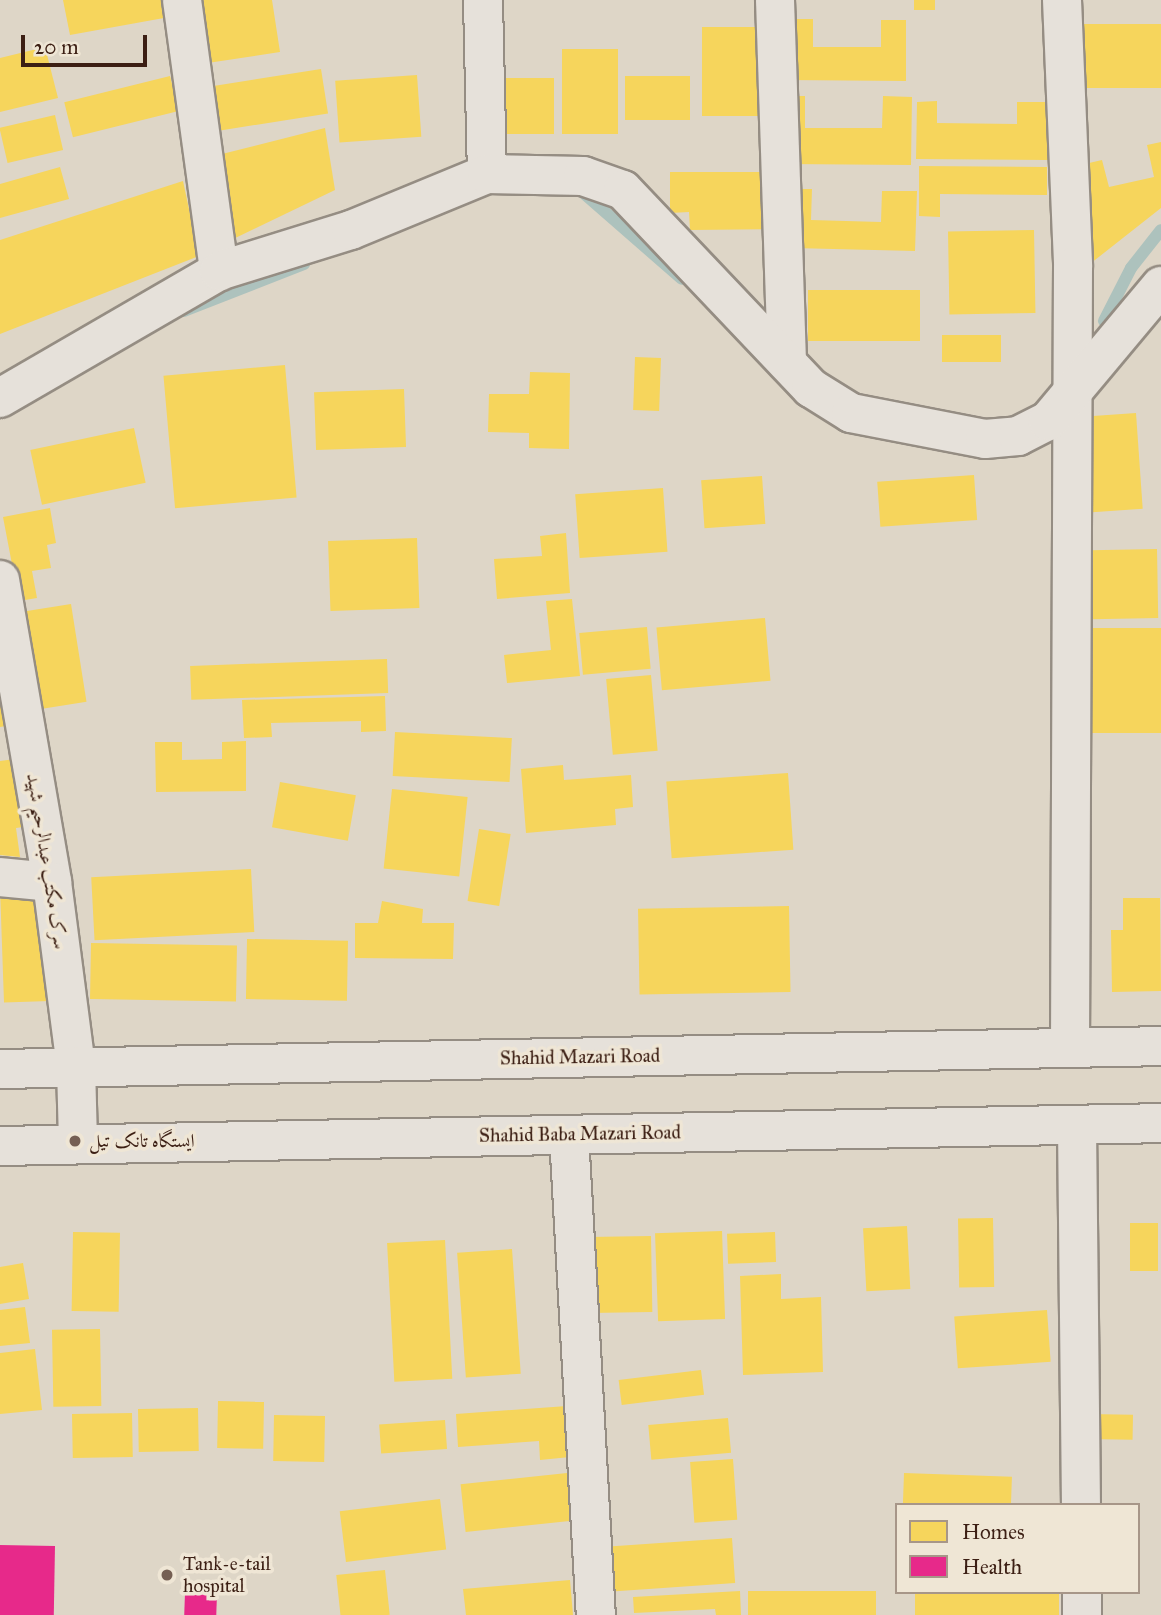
<!DOCTYPE html>
<html>
<head>
<meta charset="utf-8">
<style>
	body { margin:0 }
	#map { position:relative; width:1161px; height:1615px; overflow:hidden; background:#ded6c7; font-family:"IM FELL Great Primer",Amiri,serif }
	div>[style] { position:absolute }
	.homes>* { inset:0; background:#f6d55c; transform-origin:0 0 }
	.health>* { inset:0; background:#e7298a; transform-origin:0 0 }
	.stream>* { height:12px; margin:-6px; padding:0 6px; transform-origin:6px; border-radius:6px; background:#adc2bd }
	.roads { filter:drop-shadow(2px 0 #958d83) drop-shadow(-2px 0 #958d83) drop-shadow(0 2px #958d83) drop-shadow(0 -2px #958d83) }
	.street>* { height:38px; margin:-19px; padding:0 19px; transform-origin:19px; border-radius:19px; background:#e6e1da }
	.secondary>* { height:38px; margin:-19px; padding:0 19px; transform-origin:19px; border-radius:19px; background:#e6e1da }
	.dots>* { width:19px; height:19px; translate:-50% -50%; box-sizing:border-box; border:4px solid #efe6d5; border-radius:50% }
	span { translate:-50% -50%; white-space:nowrap; text-align:center; line-height:1.15; -webkit-text-stroke:7px #efe6d5; paint-order:stroke }
	.street-label { font-size:19px; color:#3c1f14 }
	.poi-label { font-size:19px; color:#3c1f14 }
	.left { translate:0 -50%; text-align:left }
	.legend { position:absolute; left:895px; top:1503px; width:245px; height:91px; box-sizing:border-box; background:#efe6d5; border:2px solid #a79688; margin:0; padding:9px 12px; list-style:none; font-size:21px; color:#3c1f14 }
	.legend li { display:flex; align-items:center; gap:14px; height:35px }
	.legend b { width:35px; border:2px solid #a79688 }
	.scale { position:absolute; left:21px; top:35px; width:126px; height:32px; box-sizing:border-box; border:4px solid #3c1f14; border-top:0; padding-left:9px; font-size:21px; line-height:24px; white-space:nowrap; color:#3c1f14; -webkit-text-stroke:5px #efe6d5; paint-order:stroke }
</style>
</head>
<body>
<div id="map">
	<div class="homes">
		<div style="clip-path:polygon(63px 0,172px 0,175px 16px,70px 35px)"></div>
		<div style="clip-path:polygon(192px 0,272px 0,280px 52px,201px 64px)"></div>
		<div style="left:914px;top:0;width:21px;height:10px"></div>
		<div style="clip-path:polygon(785px 19px,813px 19px,813px 47px,881px 47px,881px 20px,906px 20px,906px 81px,785px 80px)"></div>
		<div style="left:1161px;top:24px;width:64px;height:79px;rotate:90deg"></div>
		<div style="left:702px;top:27px;width:65px;height:89px"></div>
		<div style="clip-path:polygon(45px 47px,58px 98px,0 112px,0 58px)"></div>
		<div style="left:618px;top:49px;width:85px;height:56px;rotate:90deg"></div>
		<div style="left:321px;top:69px;width:45px;height:120px;rotate:81deg"></div>
		<div style="left:417px;top:75px;width:62px;height:82px;rotate:86deg"></div>
		<div style="left:170px;top:76px;width:36px;height:109px;rotate:76deg"></div>
		<div style="left:625px;top:76px;width:65px;height:44px"></div>
		<div style="left:491px;top:78px;width:63px;height:56px"></div>
		<div style="clip-path:polygon(785px 96px,805px 96px,805px 128px,882px 128px,883px 96px,912px 97px,911px 165px,785px 164px)"></div>
		<div style="clip-path:polygon(937px 101px,937px 123px,1017px 124px,1017px 102px,1050px 102px,1049px 160px,916px 159px,917px 102px)"></div>
		<div style="left:55px;top:115px;width:36px;height:57px;rotate:77deg"></div>
		<div style="clip-path:polygon(325px 128px,335px 190px,227px 242px,210px 157px)"></div>
		<div style="clip-path:polygon(1161px 142px,1161px 208px,1081px 271px,1076px 166px,1102px 160px,1109px 187px,1154px 177px,1147px 145px)"></div>
		<div style="clip-path:polygon(919px 166px,1047px 167px,1047px 195px,940px 194px,940px 217px,919px 216px)"></div>
		<div style="clip-path:polygon(60px 167px,69px 199px,0 218px,0 184px)"></div>
		<div style="clip-path:polygon(670px 172px,775px 172px,775px 229px,690px 230px,689px 212px,670px 213px)"></div>
		<div style="clip-path:polygon(183px 181px,199px 256px,0 334px,0 240px)"></div>
		<div style="clip-path:polygon(794px 189px,812px 189px,811px 220px,881px 222px,882px 191px,917px 191px,915px 251px,793px 248px)"></div>
		<div style="left:1034px;top:230px;width:83px;height:86px;rotate:89deg"></div>
		<div style="left:808px;top:290px;width:112px;height:51px"></div>
		<div style="left:1001px;top:335px;width:27px;height:59px;rotate:90deg"></div>
		<div style="left:635px;top:357px;width:26px;height:53px;rotate:2deg"></div>
		<div style="left:285px;top:365px;width:133px;height:122px;rotate:85deg"></div>
		<div style="clip-path:polygon(530px 372px,570px 373px,569px 449px,529px 448px,529px 433px,488px 432px,489px 394px,529px 394px)"></div>
		<div style="left:404px;top:389px;width:58px;height:90px;rotate:88deg"></div>
		<div style="left:1136px;top:413px;width:96px;height:54px;rotate:86deg"></div>
		<div style="left:134px;top:428px;width:56px;height:106px;rotate:78deg"></div>
		<div style="left:974px;top:475px;width:45px;height:97px;rotate:86deg"></div>
		<div style="left:762px;top:476px;width:48px;height:61px;rotate:86deg"></div>
		<div style="left:663px;top:488px;width:64px;height:88px;rotate:86deg"></div>
		<div style="clip-path:polygon(50px 508px,56px 543px,47px 545px,51px 568px,32px 571px,37px 598px,19px 601px,3px 517px)"></div>
		<div style="clip-path:polygon(566px 533px,570px 593px,497px 599px,494px 559px,542px 556px,540px 536px)"></div>
		<div style="left:417px;top:538px;width:70px;height:89px;rotate:88deg"></div>
		<div style="left:1157px;top:549px;width:69px;height:66px;rotate:89deg"></div>
		<div style="clip-path:polygon(572px 599px,580px 676px,507px 683px,504px 655px,551px 650px,546px 601px)"></div>
		<div style="left:71px;top:604px;width:99px;height:51px;rotate:81deg"></div>
		<div style="left:765px;top:618px;width:63px;height:109px;rotate:85deg"></div>
		<div style="left:647px;top:627px;width:42px;height:68px;rotate:85deg"></div>
		<div style="left:1161px;top:628px;width:105px;height:71px;rotate:90deg"></div>
		<div style="left:387px;top:659px;width:34px;height:197px;rotate:88deg"></div>
		<div style="left:651px;top:675px;width:76px;height:45px;rotate:85deg"></div>
		<div style="clip-path:polygon(385px 696px,386px 731px,361px 732px,361px 721px,271px 723px,272px 737px,244px 738px,242px 700px)"></div>
		<div style="clip-path:polygon(0 697px,6px 726px,0 727px)"></div>
		<div style="left:395px;top:732px;width:117px;height:44px;rotate:3deg"></div>
		<div style="clip-path:polygon(246px 741px,246px 791px,156px 792px,155px 742px,182px 742px,182px 760px,222px 759px,222px 742px)"></div>
		<div style="clip-path:polygon(15px 759px,23px 827px,16px 828px,20px 857px,0 855px,0 761px)"></div>
		<div style="clip-path:polygon(563px 765px,564px 780px,631px 775px,633px 807px,615px 809px,616px 825px,526px 833px,521px 769px)"></div>
		<div style="left:788px;top:773px;width:77px;height:122px;rotate:86deg"></div>
		<div style="left:280px;top:782px;width:77px;height:46px;rotate:10deg"></div>
		<div style="left:392px;top:789px;width:76px;height:80px;rotate:6deg"></div>
		<div style="left:479px;top:829px;width:32px;height:73px;rotate:9deg"></div>
		<div style="left:251px;top:869px;width:63px;height:160px;rotate:87deg"></div>
		<div style="left:46px;top:887px;width:114px;height:46px;rotate:88deg"></div>
		<div style="clip-path:polygon(1123px 898px,1160px 898px,1161px 991px,1112px 992px,1111px 930px,1123px 930px)"></div>
		<div style="clip-path:polygon(382px 901px,423px 909px,422px 923px,454px 923px,453px 959px,355px 958px,355px 923px,378px 923px)"></div>
		<div style="left:789px;top:906px;width:86px;height:151px;rotate:89deg"></div>
		<div style="left:247px;top:939px;width:101px;height:60px;rotate:1deg"></div>
		<div style="left:91px;top:943px;width:146px;height:56px;rotate:1deg"></div>
		<div style="left:993px;top:1218px;width:69px;height:35px;rotate:89deg"></div>
		<div style="left:1130px;top:1223px;width:28px;height:48px"></div>
		<div style="left:907px;top:1226px;width:63px;height:44px;rotate:87deg"></div>
		<div style="left:722px;top:1231px;width:88px;height:67px;rotate:88deg"></div>
		<div style="left:73px;top:1232px;width:47px;height:79px;rotate:1deg"></div>
		<div style="left:775px;top:1232px;width:30px;height:48px;rotate:88deg"></div>
		<div style="left:651px;top:1236px;width:76px;height:63px;rotate:89deg"></div>
		<div style="left:445px;top:1240px;width:139px;height:58px;rotate:87deg"></div>
		<div style="left:512px;top:1249px;width:125px;height:55px;rotate:86deg"></div>
		<div style="clip-path:polygon(23px 1263px,29px 1299px,0 1304px,0 1267px)"></div>
		<div style="clip-path:polygon(781px 1274px,781px 1299px,821px 1297px,823px 1372px,743px 1375px,740px 1276px)"></div>
		<div style="clip-path:polygon(25px 1307px,30px 1343px,0 1346px,0 1310px)"></div>
		<div style="left:1047px;top:1310px;width:52px;height:93px;rotate:86deg"></div>
		<div style="left:100px;top:1329px;width:77px;height:48px;rotate:89deg"></div>
		<div style="clip-path:polygon(35px 1349px,42px 1410px,0 1414px,0 1353px)"></div>
		<div style="left:701px;top:1370px;width:25px;height:83px;rotate:83deg"></div>
		<div style="left:218px;top:1401px;width:46px;height:47px;rotate:1deg"></div>
		<div style="clip-path:polygon(567px 1406px,570px 1457px,540px 1460px,539px 1441px,458px 1447px,456px 1414px)"></div>
		<div style="left:198px;top:1408px;width:43px;height:60px;rotate:89deg"></div>
		<div style="left:132px;top:1413px;width:44px;height:60px;rotate:89deg"></div>
		<div style="left:1088px;top:1414px;width:45px;height:25px;rotate:1deg"></div>
		<div style="left:274px;top:1415px;width:51px;height:46px;rotate:1deg"></div>
		<div style="left:728px;top:1418px;width:35px;height:80px;rotate:85deg"></div>
		<div style="left:445px;top:1420px;width:29px;height:66px;rotate:86deg"></div>
		<div style="left:733px;top:1459px;width:61px;height:43px;rotate:86deg"></div>
		<div style="left:567px;top:1473px;width:48px;height:107px;rotate:84deg"></div>
		<div style="left:904px;top:1473px;width:108px;height:32px;rotate:2deg"></div>
		<div style="left:440px;top:1499px;width:51px;height:101px;rotate:83deg"></div>
		<div style="left:732px;top:1538px;width:45px;height:123px;rotate:86deg"></div>
		<div style="left:385px;top:1570px;width:45px;height:49px;rotate:84deg"></div>
		<div style="clip-path:polygon(570px 1580px,573px 1615px,466px 1615px,463px 1589px)"></div>
		<div style="clip-path:polygon(740px 1591px,741px 1615px,716px 1615px,715px 1609px,634px 1613px,633px 1597px)"></div>
		<div style="left:876px;top:1591px;width:24px;height:128px;rotate:90deg"></div>
		<div style="left:915px;top:1592px;width:144px;height:23px"></div>
	</div>
	<div class="health">
		<div style="left:0;top:1545px;width:55px;height:70px;rotate:1deg"></div>
		<div style="left:185px;top:1593px;width:32px;height:22px;rotate:2deg"></div>
	</div>
	<div class="stream">
		<div style="left:580px;top:190px;width:135px;rotate:41.1deg"></div>
		<div style="left:184px;top:311px;width:129px;rotate:-21.4deg"></div>
		<div style="left:1104px;top:321px;width:59px;rotate:-63deg"></div>
		<div style="left:1131px;top:268px;width:48px;rotate:-51.7deg"></div>
	</div>
	<div class="roads">
		<div class="street">
			<div style="left:182px;top:0;width:274px;rotate:82.2deg"></div>
			<div style="left:483px;top:0;width:174px;rotate:88.7deg"></div>
			<div style="left:775px;top:0;width:362px;rotate:88.1deg"></div>
			<div style="left:1062px;top:0;width:267px;rotate:87.6deg"></div>
			<div style="left:1073px;top:267px;width:781px;rotate:90.22deg"></div>
			<div style="left:0;top:398px;width:253px;rotate:-30.1deg"></div>
			<div style="left:219px;top:271px;width:138px;rotate:-17.3deg"></div>
			<div style="left:351px;top:230px;width:147px;rotate:-22.4deg"></div>
			<div style="left:487px;top:174px;width:96px;rotate:1.2deg"></div>
			<div style="left:583px;top:176px;width:42px;rotate:19.3deg"></div>
			<div style="left:623px;top:190px;width:273px;rotate:46.5deg"></div>
			<div style="left:811px;top:388px;width:47px;rotate:32deg"></div>
			<div style="left:851px;top:413px;width:136px;rotate:11deg"></div>
			<div style="left:985px;top:439px;width:33px;rotate:-5deg"></div>
			<div style="left:1018px;top:436px;width:34px;rotate:-27deg"></div>
			<div style="left:1048px;top:421px;width:176px;rotate:-50.1deg"></div>
			<div style="left:0;top:580px;width:306px;rotate:80.2deg"></div>
			<div style="left:52px;top:882px;width:186px;rotate:82.6deg"></div>
			<div style="left:76px;top:1066px;width:77px;rotate:88.5deg"></div>
			<div style="left:0;top:877px;width:52px;rotate:5.5deg"></div>
			<div style="left:1077px;top:1125px;width:380px;rotate:89.4deg"></div>
			<div style="left:569px;top:1135px;width:481px;rotate:86.8deg"></div>
			<div style="left:1082px;top:1592px;width:23px;rotate:90deg"></div>
		</div>
		<div class="secondary">
			<div style="left:0;top:1069px;width:1161px;rotate:-1.13deg"></div>
			<div style="left:0;top:1146px;width:1161px;rotate:-1.13deg"></div>
		</div>
	</div>
	<div class="dots">
		<div style="left:75px;top:1141px;background:#755f53"></div>
		<div style="left:167px;top:1575px;background:#755f53"></div>
	</div>
	<div class="street-label">
		<span style="left:47px;top:861px;rotate:81deg">سرک مکتب عبدالرحیم شهید</span>
		<span style="left:580px;top:1057px;rotate:-1deg">Shahid Mazari Road</span>
		<span style="left:580px;top:1134px;rotate:-1deg">Shahid Baba Mazari Road</span>
	</div>
	<div class="poi-label">
		<span class="left" style="left:89px;top:1141px">ایستگاه تانک تیل</span>
		<span class="left" style="left:183px;top:1575px">Tank-e-tail<br>hospital</span>
	</div>
	<ul class="legend">
	<li><b style="height:19px;background:#f6d55c"></b>Homes</li>
	<li><b style="height:19px;background:#e7298a"></b>Health</li>
	</ul>
	<div class="scale">20 m</div>
</div>
</body>
</html>
